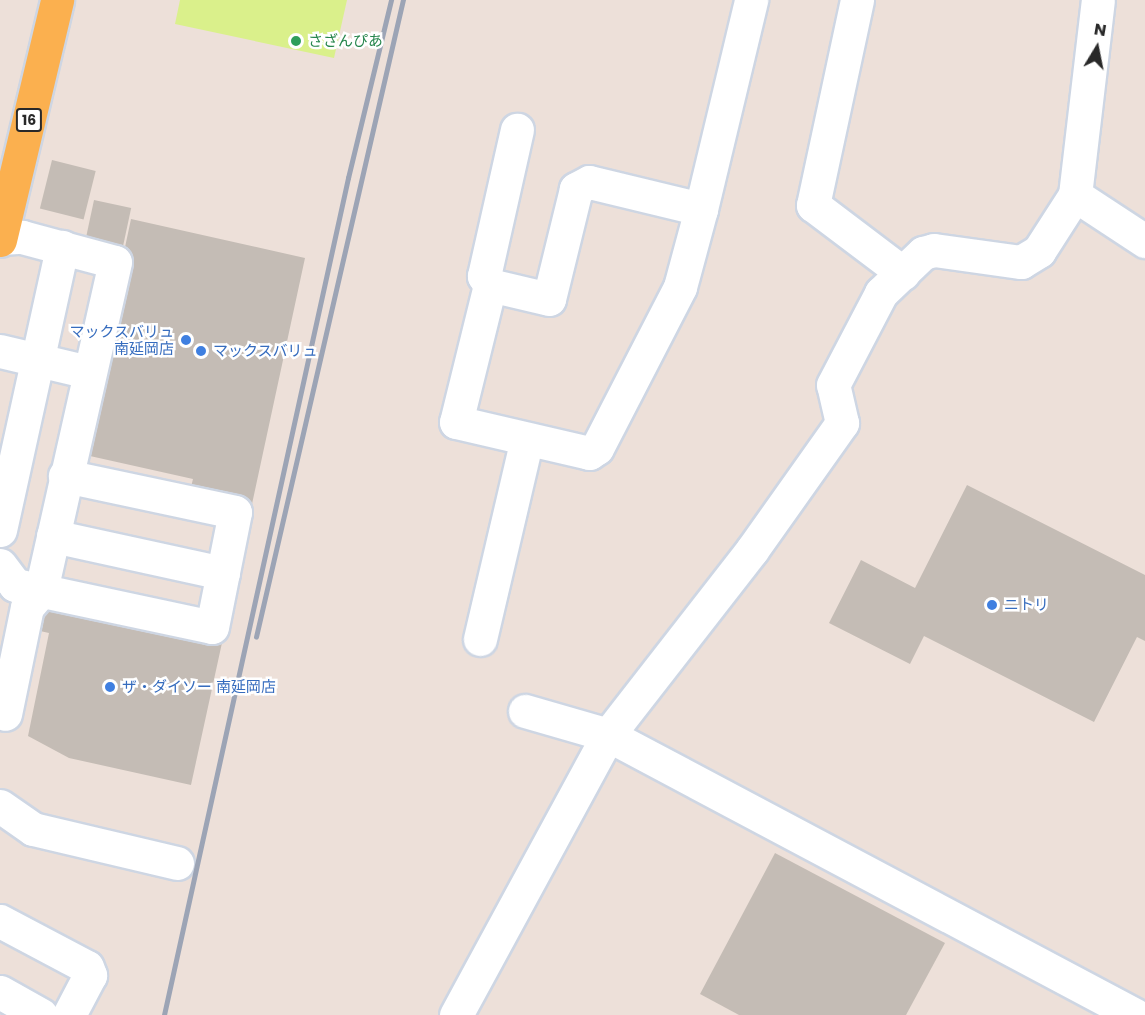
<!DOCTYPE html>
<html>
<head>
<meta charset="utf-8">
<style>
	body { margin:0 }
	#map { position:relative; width:1145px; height:1015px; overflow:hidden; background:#ede0d9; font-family:Poppins,"Noto Sans JP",sans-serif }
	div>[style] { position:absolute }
	.pitch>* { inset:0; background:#daf08b }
	.building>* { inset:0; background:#c4bcb5; transform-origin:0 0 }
	.roads { filter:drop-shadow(2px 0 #ced6e3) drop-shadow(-2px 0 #ced6e3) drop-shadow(0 2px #ced6e3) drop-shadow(0 -2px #ced6e3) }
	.minor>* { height:33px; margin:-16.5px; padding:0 16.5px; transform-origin:16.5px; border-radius:16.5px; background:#fff }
	.major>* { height:33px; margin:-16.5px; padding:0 16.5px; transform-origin:16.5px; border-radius:16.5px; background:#fbb04f }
	.rail>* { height:4.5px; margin:-2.25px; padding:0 2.25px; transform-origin:2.25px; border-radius:2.25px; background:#9ca4b5 }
	.dots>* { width:16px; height:16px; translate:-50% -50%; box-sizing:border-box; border:3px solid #fff; border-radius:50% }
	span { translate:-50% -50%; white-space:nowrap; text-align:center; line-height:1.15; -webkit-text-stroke:5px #fff; paint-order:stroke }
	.shield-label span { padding:2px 4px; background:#fff; border:2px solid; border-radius:4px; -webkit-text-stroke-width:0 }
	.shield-label { font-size:14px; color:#292929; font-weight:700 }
	.leisure-label { font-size:15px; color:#27864d }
	.left { translate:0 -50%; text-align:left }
	.shop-label { font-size:15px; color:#366cbe }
	.right { translate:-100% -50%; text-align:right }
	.north { position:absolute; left:1067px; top:18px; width:60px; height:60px; -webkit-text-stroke:4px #fff; paint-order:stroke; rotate:10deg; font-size:16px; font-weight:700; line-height:24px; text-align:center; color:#292929 }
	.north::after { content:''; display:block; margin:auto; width:21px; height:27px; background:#292929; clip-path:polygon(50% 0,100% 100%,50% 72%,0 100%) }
</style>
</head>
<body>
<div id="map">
	<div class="pitch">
		<div style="clip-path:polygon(180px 0,347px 0,334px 58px,175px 24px)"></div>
	</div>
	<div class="building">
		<div style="left:52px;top:160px;width:45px;height:50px;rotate:14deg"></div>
		<div style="left:94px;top:200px;width:38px;height:42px;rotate:12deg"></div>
		<div style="clip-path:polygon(131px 219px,305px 258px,252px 504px,190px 491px,193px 479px,81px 454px)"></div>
		<div style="clip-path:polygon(967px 485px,1145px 575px,1145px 641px,1137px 637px,1094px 722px,924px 636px,910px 664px,829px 623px,861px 560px,915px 588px)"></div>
		<div style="clip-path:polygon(46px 604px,225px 629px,191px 785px,69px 758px,28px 736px,49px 633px,40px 631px)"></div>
		<div style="clip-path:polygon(775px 853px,945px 943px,906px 1015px,739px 1015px,700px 994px)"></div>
	</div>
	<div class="roads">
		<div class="minor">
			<div style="left:857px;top:0;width:210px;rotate:102.1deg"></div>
			<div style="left:813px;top:205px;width:113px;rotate:37.1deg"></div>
			<div style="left:1075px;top:195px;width:84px;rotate:33.3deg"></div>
			<div style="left:701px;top:209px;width:115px;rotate:-166.4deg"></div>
			<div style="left:589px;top:182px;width:15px;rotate:152deg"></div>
			<div style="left:576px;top:189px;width:113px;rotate:103.8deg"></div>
			<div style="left:549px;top:299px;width:61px;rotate:-166.7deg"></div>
			<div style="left:490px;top:285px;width:141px;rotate:103.9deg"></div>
			<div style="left:456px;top:422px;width:137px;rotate:13.1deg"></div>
			<div style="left:589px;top:453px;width:9px;rotate:-32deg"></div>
			<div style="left:597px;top:448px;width:181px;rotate:-62.7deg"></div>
			<div style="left:680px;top:287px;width:81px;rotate:-74.9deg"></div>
			<div style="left:701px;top:209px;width:215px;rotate:-76.5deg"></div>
			<div style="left:0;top:238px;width:22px;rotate:-3deg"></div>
			<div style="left:22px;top:237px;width:96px;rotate:15deg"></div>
			<div style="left:115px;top:262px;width:337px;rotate:102.7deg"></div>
			<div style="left:41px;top:591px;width:21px;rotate:131deg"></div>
			<div style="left:27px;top:607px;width:109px;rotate:101.6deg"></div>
			<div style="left:490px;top:285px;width:11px;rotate:-124deg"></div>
			<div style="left:484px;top:276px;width:150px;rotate:-77.3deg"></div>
			<div style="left:0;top:351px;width:91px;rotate:13.3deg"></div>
			<div style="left:0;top:530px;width:290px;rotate:-77.6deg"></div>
			<div style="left:53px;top:536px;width:174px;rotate:12.3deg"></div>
			<div style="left:0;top:565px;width:25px;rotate:53deg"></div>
			<div style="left:15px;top:585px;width:201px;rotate:12deg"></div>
			<div style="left:212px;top:627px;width:117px;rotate:-78.7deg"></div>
			<div style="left:235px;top:512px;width:174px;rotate:-168deg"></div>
			<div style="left:480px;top:639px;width:205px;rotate:-76.8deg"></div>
			<div style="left:525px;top:711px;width:86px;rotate:16.1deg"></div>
			<div style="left:608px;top:735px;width:597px;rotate:27.98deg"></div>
			<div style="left:0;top:806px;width:40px;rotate:34.9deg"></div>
			<div style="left:33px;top:829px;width:148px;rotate:13.3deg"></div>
			<div style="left:0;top:921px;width:98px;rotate:27.9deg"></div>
			<div style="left:87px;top:967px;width:9px;rotate:69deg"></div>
			<div style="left:90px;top:975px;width:45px;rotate:117.7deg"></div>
			<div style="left:0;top:992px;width:47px;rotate:29.3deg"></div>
			<div style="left:456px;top:1015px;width:319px;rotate:-61.5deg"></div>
			<div style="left:608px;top:735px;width:234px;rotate:-52.1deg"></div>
			<div style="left:752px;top:550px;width:156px;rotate:-54.7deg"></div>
			<div style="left:842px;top:423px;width:39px;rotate:-103deg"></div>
			<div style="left:833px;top:385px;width:104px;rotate:-62.4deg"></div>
			<div style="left:881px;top:293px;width:58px;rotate:-43.6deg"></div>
			<div style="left:923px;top:253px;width:11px;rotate:-15deg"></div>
			<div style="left:934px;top:250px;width:88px;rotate:7.9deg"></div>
			<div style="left:1021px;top:262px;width:21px;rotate:-31deg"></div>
			<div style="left:1039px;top:251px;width:67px;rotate:-57.3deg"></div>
			<div style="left:1075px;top:195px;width:196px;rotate:-83.3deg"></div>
		</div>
		<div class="major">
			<div style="left:0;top:240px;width:247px;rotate:-76.6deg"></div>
		</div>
	</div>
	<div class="rail">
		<div style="left:256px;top:637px;width:654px;rotate:-77.01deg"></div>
		<div style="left:164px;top:1015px;width:857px;rotate:-77.6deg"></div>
		<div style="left:348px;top:178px;width:183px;rotate:-76.4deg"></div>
	</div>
	<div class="dots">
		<div style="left:296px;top:41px;background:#2e9e5b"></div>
		<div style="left:186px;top:340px;background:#3f7fe0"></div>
		<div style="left:201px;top:351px;background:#3f7fe0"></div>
		<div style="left:992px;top:605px;background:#3f7fe0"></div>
		<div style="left:110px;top:687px;background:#3f7fe0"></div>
	</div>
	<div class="shield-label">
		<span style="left:29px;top:120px">16</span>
	</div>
	<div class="leisure-label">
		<span class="left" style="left:308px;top:41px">さざんぴあ</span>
	</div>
	<div class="shop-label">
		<span class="right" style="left:174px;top:340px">マックスバリュ<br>南延岡店</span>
		<span class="left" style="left:213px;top:351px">マックスバリュ</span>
		<span class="left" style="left:1004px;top:605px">ニトリ</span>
		<span class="left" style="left:122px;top:687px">ザ・ダイソー 南延岡店</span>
	</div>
	<div class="north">N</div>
</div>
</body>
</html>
